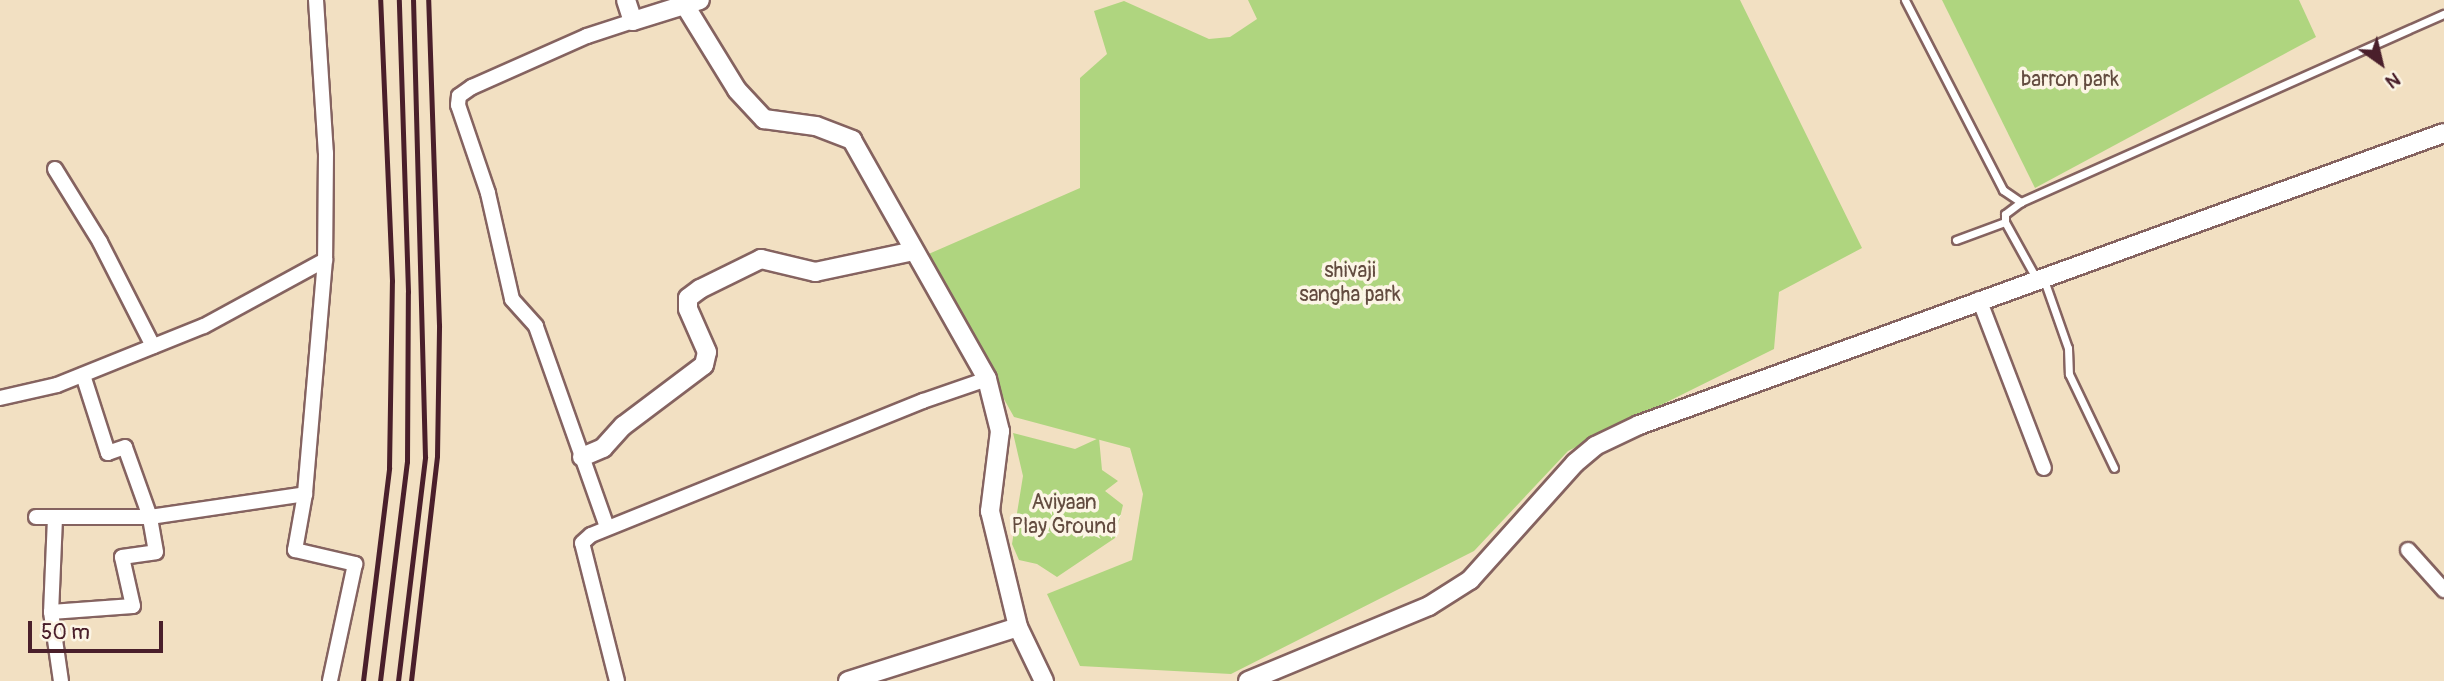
<!DOCTYPE html>
<html>
<head>
<meta charset="utf-8">
<style>
	body { margin:0 }
	#map { position:relative; width:2444px; height:681px; overflow:hidden; background:#f2e0c2; font-family:Pangolin,sans-serif }
	div>[style] { position:absolute }
	.green>* { inset:0; background:#afd57f }
	.roads { filter:drop-shadow(2px 0 #856360) drop-shadow(-2px 0 #856360) drop-shadow(0 2px #856360) drop-shadow(0 -2px #856360) }
	.service>* { height:7px; margin:-3.5px; padding:0 3.5px; transform-origin:3.5px; border-radius:3.5px; background:#fff }
	.minor>* { height:14px; margin:-7px; padding:0 7px; transform-origin:7px; border-radius:7px; background:#fff }
	.tertiary>* { height:18px; margin:-9px; padding:0 9px; transform-origin:9px; border-radius:9px; background:#fff }
	.rail>* { height:5px; margin:-2.5px; padding:0 2.5px; transform-origin:2.5px; border-radius:2.5px; background:#4a1f2b }
	span { translate:-50% -50%; white-space:nowrap; text-align:center; line-height:1.15; -webkit-text-stroke:7px #fcf5e5; paint-order:stroke }
	.park-label { font-size:21px; color:#634c40 }
	.north { position:absolute; left:2346px; top:28px; width:70px; height:70px; -webkit-text-stroke:5px #fcf5e5; paint-order:stroke; rotate:146deg; font-size:19px; font-weight:700; line-height:28px; text-align:center; color:#4a1f2b }
	.north::after { content:''; display:block; margin:auto; width:24px; height:32px; background:#4a1f2b; clip-path:polygon(50% 0,100% 100%,50% 72%,0 100%) }
	.scale { position:absolute; left:28px; top:621px; width:135px; height:32px; box-sizing:border-box; border:4px solid #4a1f2b; border-top:0; padding-left:9px; font-size:21px; line-height:24px; white-space:nowrap; color:#4a1f2b; -webkit-text-stroke:5px #fcf5e5; paint-order:stroke }
</style>
</head>
<body>
<div id="map">
	<div class="green">
		<div style="clip-path:polygon(1248px 0,1740px 0,1862px 248px,1779px 292px,1774px 349px,1568px 451px,1474px 551px,1231px 674px,1080px 666px,1047px 594px,1132px 560px,1143px 494px,1130px 448px,1014px 417px,924px 256px,1080px 188px,1080px 78px,1107px 54px,1094px 11px,1124px 1px,1209px 39px,1230px 37px,1257px 19px)"></div>
		<div style="clip-path:polygon(1942px 0,2299px 0,2316px 37px,2035px 188px)"></div>
		<div style="clip-path:polygon(1013px 433px,1075px 449px,1099px 438px,1102px 470px,1118px 481px,1105px 491px,1123px 505px,1115px 538px,1057px 577px,1037px 564px,1019px 560px,1012px 544px,1023px 476px)"></div>
	</div>
	<div class="roads">
		<div class="service">
			<div style="left:1905px;top:0;width:214px;rotate:62.7deg"></div>
			<div style="left:2003px;top:190px;width:22px;rotate:34deg"></div>
			<div style="left:2021px;top:202px;width:463px;rotate:-24deg"></div>
			<div style="left:2021px;top:202px;width:20px;rotate:143deg"></div>
			<div style="left:2005px;top:214px;width:8px;rotate:90deg"></div>
			<div style="left:2005px;top:222px;width:64px;rotate:61deg"></div>
			<div style="left:1956px;top:240px;width:52px;rotate:-20.2deg"></div>
			<div style="left:2044px;top:280px;width:72px;rotate:70.6deg"></div>
			<div style="left:2068px;top:348px;width:26px;rotate:88deg"></div>
			<div style="left:2069px;top:374px;width:104px;rotate:64.4deg"></div>
		</div>
		<div class="minor">
			<div style="left:316px;top:0;width:153px;rotate:86.3deg"></div>
			<div style="left:326px;top:153px;width:107px;rotate:90.5deg"></div>
			<div style="left:325px;top:260px;width:235px;rotate:94.9deg"></div>
			<div style="left:305px;top:494px;width:57px;rotate:100.1deg"></div>
			<div style="left:295px;top:550px;width:62px;rotate:13.1deg"></div>
			<div style="left:355px;top:564px;width:120px;rotate:102.1deg"></div>
			<div style="left:55px;top:169px;width:86px;rotate:58.3deg"></div>
			<div style="left:100px;top:242px;width:117px;rotate:63deg"></div>
			<div style="left:1979px;top:299px;width:181px;rotate:69deg"></div>
			<div style="left:0;top:398px;width:58px;rotate:-12.8deg"></div>
			<div style="left:57px;top:385px;width:158px;rotate:-21.9deg"></div>
			<div style="left:204px;top:326px;width:138px;rotate:-28.6deg"></div>
			<div style="left:36px;top:517px;width:114px"></div>
			<div style="left:150px;top:517px;width:157px;rotate:-8.4deg"></div>
			<div style="left:55px;top:518px;width:94px;rotate:92.4deg"></div>
			<div style="left:51px;top:612px;width:70px;rotate:81.8deg"></div>
			<div style="left:607px;top:527px;width:213px;rotate:-109.5deg"></div>
			<div style="left:536px;top:326px;width:36px;rotate:-132deg"></div>
			<div style="left:512px;top:299px;width:109px;rotate:-102.8deg"></div>
			<div style="left:488px;top:193px;width:93px;rotate:-108.8deg"></div>
			<div style="left:458px;top:105px;width:9px;rotate:-84deg"></div>
			<div style="left:459px;top:96px;width:16px;rotate:-35deg"></div>
			<div style="left:472px;top:87px;width:126px;rotate:-23.9deg"></div>
			<div style="left:587px;top:36px;width:48px;rotate:-18.1deg"></div>
			<div style="left:2408px;top:550px;width:54px;rotate:48deg"></div>
			<div style="left:51px;top:612px;width:82px;rotate:-4.2deg"></div>
			<div style="left:133px;top:606px;width:50px;rotate:-102.7deg"></div>
			<div style="left:122px;top:557px;width:34px;rotate:-8deg"></div>
			<div style="left:156px;top:552px;width:36px;rotate:-100deg"></div>
			<div style="left:150px;top:517px;width:74px;rotate:-109.7deg"></div>
			<div style="left:125px;top:447px;width:18px;rotate:161deg"></div>
			<div style="left:108px;top:453px;width:82px;rotate:-107.8deg"></div>
			<div style="left:617px;top:681px;width:142px;rotate:-104.2deg"></div>
			<div style="left:582px;top:543px;width:12px;rotate:-42deg"></div>
			<div style="left:591px;top:535px;width:358px;rotate:-22deg"></div>
			<div style="left:923px;top:401px;width:68px;rotate:-19deg"></div>
		</div>
		<div class="tertiary">
			<div style="left:626px;top:0;width:22px;rotate:72deg"></div>
			<div style="left:633px;top:21px;width:70px;rotate:-17.4deg"></div>
			<div style="left:686px;top:7px;width:97px;rotate:58.4deg"></div>
			<div style="left:737px;top:90px;width:40px;rotate:47deg"></div>
			<div style="left:764px;top:119px;width:52px;rotate:7.7deg"></div>
			<div style="left:816px;top:126px;width:39px;rotate:21deg"></div>
			<div style="left:852px;top:140px;width:274px;rotate:60.5deg"></div>
			<div style="left:987px;top:379px;width:54px;rotate:76deg"></div>
			<div style="left:1000px;top:431px;width:81px;rotate:97.1deg"></div>
			<div style="left:990px;top:511px;width:119px;rotate:76.4deg"></div>
			<div style="left:582px;top:457px;width:23px;rotate:-23deg"></div>
			<div style="left:603px;top:448px;width:30px;rotate:-48deg"></div>
			<div style="left:623px;top:426px;width:101px;rotate:-37deg"></div>
			<div style="left:704px;top:365px;width:13px;rotate:-77deg"></div>
			<div style="left:707px;top:352px;width:47px;rotate:-113.8deg"></div>
			<div style="left:688px;top:309px;width:11px;rotate:-90deg"></div>
			<div style="left:688px;top:298px;width:15px;rotate:-37deg"></div>
			<div style="left:700px;top:289px;width:68px;rotate:-26.2deg"></div>
			<div style="left:761px;top:259px;width:56px;rotate:13.5deg"></div>
			<div style="left:815px;top:272px;width:101px;rotate:-12deg"></div>
			<div style="left:848px;top:681px;width:178px;rotate:-17.6deg"></div>
			<div style="left:1018px;top:627px;width:60px;rotate:64.3deg"></div>
			<div style="left:1248px;top:681px;width:196px;rotate:-22.5deg"></div>
			<div style="left:1429px;top:606px;width:49px;rotate:-32.4deg"></div>
			<div style="left:1470px;top:580px;width:157px;rotate:-48.1deg"></div>
			<div style="left:1575px;top:463px;width:26px;rotate:-40deg"></div>
			<div style="left:1595px;top:446px;width:49px;rotate:-25.5deg"></div>
			<div style="left:1639px;top:425px;width:856px;rotate:-19.94deg"></div>
		</div>
	</div>
	<div class="rail">
		<div style="left:363px;top:681px;width:215px;rotate:-83deg"></div>
		<div style="left:389px;top:468px;width:187px;rotate:-89.1deg"></div>
		<div style="left:392px;top:281px;width:281px;rotate:-92.4deg"></div>
		<div style="left:380px;top:681px;width:221px;rotate:-83deg"></div>
		<div style="left:407px;top:462px;width:170px;rotate:-89.7deg"></div>
		<div style="left:408px;top:292px;width:292px;rotate:-91.8deg"></div>
		<div style="left:398px;top:681px;width:226px;rotate:-83.1deg"></div>
		<div style="left:425px;top:457px;width:457px;rotate:-91.5deg"></div>
		<div style="left:411px;top:681px;width:226px;rotate:-83.4deg"></div>
		<div style="left:437px;top:456px;width:131px;rotate:-89.1deg"></div>
		<div style="left:439px;top:325px;width:325px;rotate:-91.9deg"></div>
	</div>
	<div class="park-label">
		<span style="left:2070px;top:80px">barron park</span>
		<span style="left:1350px;top:283px">shivaji<br>sangha park</span>
		<span style="left:1064px;top:515px">Aviyaan<br>Play Ground</span>
	</div>
	<div class="north">N</div>
	<div class="scale">50 m</div>
</div>
</body>
</html>
